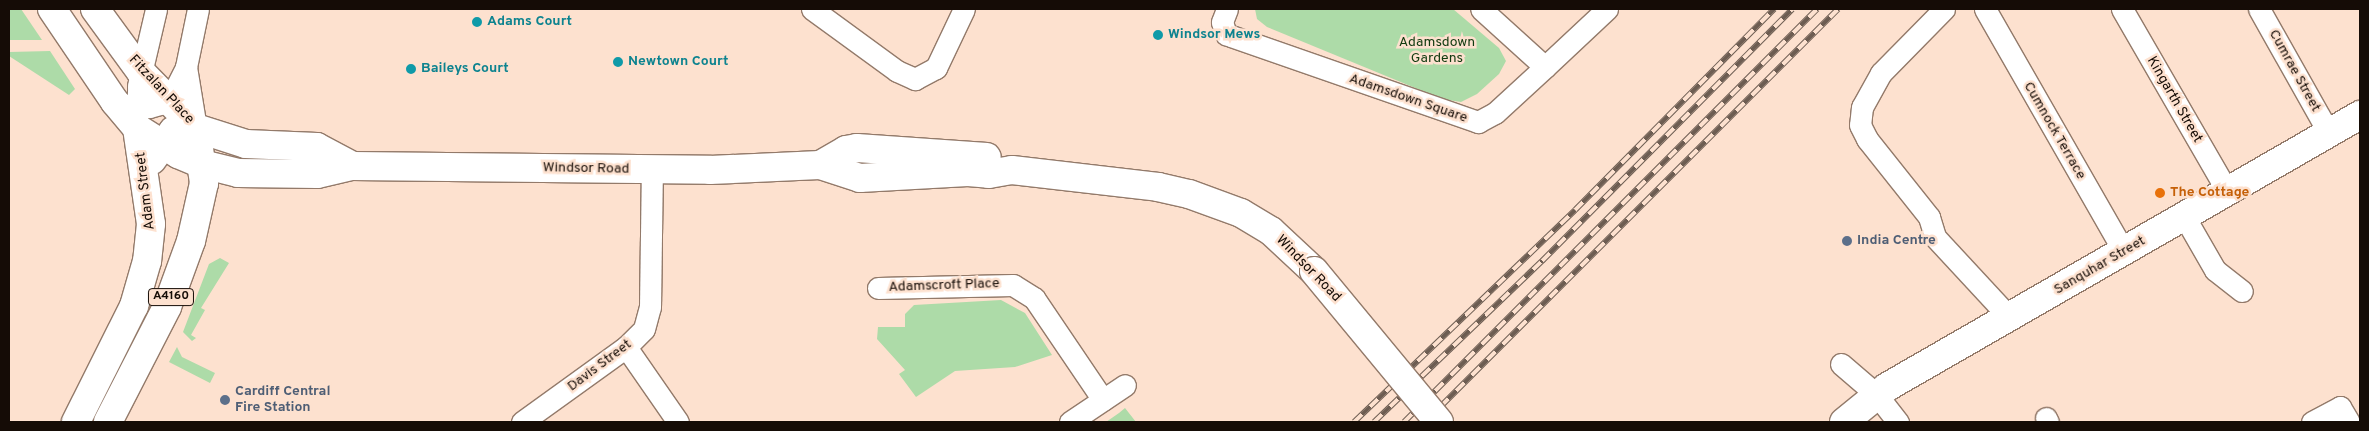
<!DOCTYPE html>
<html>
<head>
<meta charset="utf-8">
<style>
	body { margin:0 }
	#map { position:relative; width:2369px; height:431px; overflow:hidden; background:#fde1cf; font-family:Overpass,sans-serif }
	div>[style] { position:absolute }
	.green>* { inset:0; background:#addba8 }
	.roads { filter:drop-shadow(1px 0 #937a6a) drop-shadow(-1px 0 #937a6a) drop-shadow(0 1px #937a6a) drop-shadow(0 -1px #937a6a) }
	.minor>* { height:21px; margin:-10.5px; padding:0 10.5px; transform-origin:10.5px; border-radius:10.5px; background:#fff }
	.tertiary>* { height:28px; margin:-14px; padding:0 14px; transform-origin:14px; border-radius:14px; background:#fff }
	.primary>* { height:28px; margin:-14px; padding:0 14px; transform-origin:14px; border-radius:14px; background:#fff }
	.rail>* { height:5.5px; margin-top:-2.75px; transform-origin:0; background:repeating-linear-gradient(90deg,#fde1cf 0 11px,#6d5d52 0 22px); box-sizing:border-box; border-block:1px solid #6d5d52 }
	.bridges { filter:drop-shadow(1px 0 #937a6a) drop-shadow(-1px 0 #937a6a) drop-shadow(0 1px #937a6a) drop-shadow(0 -1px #937a6a) }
	.tertiary-bridge>* { height:28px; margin:-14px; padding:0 14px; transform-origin:14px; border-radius:14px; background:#fff }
	.dots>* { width:14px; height:14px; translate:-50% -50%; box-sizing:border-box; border:2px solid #fde1cf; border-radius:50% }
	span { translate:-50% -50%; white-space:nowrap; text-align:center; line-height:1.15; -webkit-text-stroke:5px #fde1cf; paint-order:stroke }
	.shield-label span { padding:1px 4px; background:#fde1cf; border:1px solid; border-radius:4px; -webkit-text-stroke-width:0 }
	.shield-label { font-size:12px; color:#150c06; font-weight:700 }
	.culture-label { font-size:14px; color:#0d838f; font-weight:700 }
	.left { translate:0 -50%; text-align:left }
	.park-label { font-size:14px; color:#103a0f }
	.street-label { font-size:14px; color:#150c06 }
	.food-label { font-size:14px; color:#c56008; font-weight:700 }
	.service-label { font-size:14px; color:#4e5e75; font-weight:700 }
	.frame { position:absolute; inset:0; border:10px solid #150c06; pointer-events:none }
</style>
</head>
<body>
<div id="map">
	<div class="green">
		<div style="clip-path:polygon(9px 9px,21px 9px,42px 40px,9px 40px)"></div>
		<div style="clip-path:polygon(1255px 9px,1453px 9px,1499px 48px,1506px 61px,1499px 74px,1477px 94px,1461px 102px,1442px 99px,1267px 27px,1257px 19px)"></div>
		<div style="clip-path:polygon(50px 51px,75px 89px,69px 95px,9px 56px,9px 52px)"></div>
		<div style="clip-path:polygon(220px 258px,229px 263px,201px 308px,205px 310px,191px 335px,196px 338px,192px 341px,183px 332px,209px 264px)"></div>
		<div style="clip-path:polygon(1001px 300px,1025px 313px,1052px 355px,1015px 367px,955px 371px,916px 397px,899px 374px,905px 370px,877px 339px,878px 327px,905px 327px,905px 314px,914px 305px)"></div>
		<div style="clip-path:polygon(177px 347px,182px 357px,215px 373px,210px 383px,169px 362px)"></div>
		<div style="clip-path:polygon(1125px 408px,1136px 422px,1106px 422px,1119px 413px)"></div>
	</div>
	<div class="roads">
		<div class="minor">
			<div style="left:812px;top:9px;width:105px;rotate:36.1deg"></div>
			<div style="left:897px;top:71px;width:20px;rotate:24deg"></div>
			<div style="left:915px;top:79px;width:24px;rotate:-28deg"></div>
			<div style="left:936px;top:68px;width:65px;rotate:-64.6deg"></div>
			<div style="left:1227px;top:9px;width:14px;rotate:111deg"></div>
			<div style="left:1222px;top:22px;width:13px;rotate:72deg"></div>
			<div style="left:1226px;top:34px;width:5px;rotate:22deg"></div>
			<div style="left:1231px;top:36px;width:262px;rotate:19.2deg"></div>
			<div style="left:1478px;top:122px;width:19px;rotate:-28deg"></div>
			<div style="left:1495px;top:113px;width:68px;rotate:-42.6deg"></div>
			<div style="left:1545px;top:67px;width:86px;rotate:-137.8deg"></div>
			<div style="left:1944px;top:9px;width:90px;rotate:134.5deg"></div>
			<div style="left:1881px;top:73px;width:39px;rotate:119deg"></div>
			<div style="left:1862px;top:107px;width:18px;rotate:96deg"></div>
			<div style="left:1860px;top:125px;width:16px;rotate:63deg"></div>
			<div style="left:1867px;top:139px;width:100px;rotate:51.5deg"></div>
			<div style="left:1929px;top:217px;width:21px;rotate:73deg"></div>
			<div style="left:1935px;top:237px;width:110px;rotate:47.2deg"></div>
			<div style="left:1985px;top:9px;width:280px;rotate:60.2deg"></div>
			<div style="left:2122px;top:9px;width:210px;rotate:60deg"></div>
			<div style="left:2259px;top:9px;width:142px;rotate:60.6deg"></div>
			<div style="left:186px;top:67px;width:62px;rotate:80.7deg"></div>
			<div style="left:1545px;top:67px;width:85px;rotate:-43.1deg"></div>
			<div style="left:115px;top:102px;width:23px;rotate:15deg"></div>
			<div style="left:137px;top:108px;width:12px;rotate:-5deg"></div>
			<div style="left:149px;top:107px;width:11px;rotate:-15deg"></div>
			<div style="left:160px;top:104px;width:19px;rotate:-43deg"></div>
			<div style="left:174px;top:91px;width:27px;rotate:-63deg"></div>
			<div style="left:186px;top:67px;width:59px;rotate:-78.3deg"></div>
			<div style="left:137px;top:120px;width:34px;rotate:-88deg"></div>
			<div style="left:138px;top:86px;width:79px;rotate:-76.8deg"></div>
			<div style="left:2184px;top:216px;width:62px;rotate:60.1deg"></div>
			<div style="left:2215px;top:270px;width:34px;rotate:38deg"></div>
			<div style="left:878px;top:288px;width:135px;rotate:-1.3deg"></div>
			<div style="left:1013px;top:285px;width:25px;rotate:32deg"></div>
			<div style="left:1034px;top:298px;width:123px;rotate:55.9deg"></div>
			<div style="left:626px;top:347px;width:91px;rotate:55.3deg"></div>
			<div style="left:1841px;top:364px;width:46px;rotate:40.6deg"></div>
			<div style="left:1876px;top:394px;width:36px;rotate:52deg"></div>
			<div style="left:2046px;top:418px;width:4px;rotate:63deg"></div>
			<div style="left:522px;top:422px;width:128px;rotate:-35.8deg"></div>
			<div style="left:626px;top:347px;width:25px;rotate:-45deg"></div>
			<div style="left:644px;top:329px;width:23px;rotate:-75deg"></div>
			<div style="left:650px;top:307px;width:137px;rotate:-89.2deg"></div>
			<div style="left:1070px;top:422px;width:66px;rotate:-33.9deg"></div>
			<div style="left:2312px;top:422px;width:32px;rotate:-28deg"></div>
			<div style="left:2340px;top:407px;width:17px;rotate:59deg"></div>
		</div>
		<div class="tertiary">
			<div style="left:137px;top:128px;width:49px;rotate:32.4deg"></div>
			<div style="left:178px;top:154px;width:26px;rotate:23deg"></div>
			<div style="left:202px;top:164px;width:37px;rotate:14deg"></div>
			<div style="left:238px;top:173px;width:79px;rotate:0.7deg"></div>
			<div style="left:317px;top:174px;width:36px;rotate:-13deg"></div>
			<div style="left:352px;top:166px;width:358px;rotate:0.6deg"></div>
			<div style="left:710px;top:170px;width:110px;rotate:-2.6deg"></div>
			<div style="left:820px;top:165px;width:42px;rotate:18deg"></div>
			<div style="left:860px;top:178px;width:108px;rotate:-3.2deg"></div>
			<div style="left:968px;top:172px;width:21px;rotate:5deg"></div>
			<div style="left:989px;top:174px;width:23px;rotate:-10deg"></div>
			<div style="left:1012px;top:170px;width:147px;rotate:6.6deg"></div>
			<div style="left:1158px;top:187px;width:32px;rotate:13deg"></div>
			<div style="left:1189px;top:194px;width:55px;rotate:20.1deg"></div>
			<div style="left:1241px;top:213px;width:35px;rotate:31deg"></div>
			<div style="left:1271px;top:231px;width:59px;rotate:42.9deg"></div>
			<div style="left:152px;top:160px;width:36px;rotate:-54deg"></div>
			<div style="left:173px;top:131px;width:23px;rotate:-7deg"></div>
			<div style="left:196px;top:128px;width:52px;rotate:17.7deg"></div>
			<div style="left:246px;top:144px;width:71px;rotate:2.4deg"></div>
			<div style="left:317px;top:147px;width:40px;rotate:28deg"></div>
			<div style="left:820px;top:165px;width:30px;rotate:-30deg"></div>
			<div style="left:846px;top:150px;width:11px;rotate:-10deg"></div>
			<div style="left:857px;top:148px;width:130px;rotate:4deg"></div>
			<div style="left:1844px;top:422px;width:55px;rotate:-39.1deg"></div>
			<div style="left:1887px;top:387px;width:546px;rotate:-29.9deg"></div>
		</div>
		<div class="primary">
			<div style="left:52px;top:9px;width:112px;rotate:55.9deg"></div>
			<div style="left:115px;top:102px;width:34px;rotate:50deg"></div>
			<div style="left:137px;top:128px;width:97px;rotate:81.7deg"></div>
			<div style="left:151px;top:224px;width:37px;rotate:96deg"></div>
			<div style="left:147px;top:261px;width:47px;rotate:106.1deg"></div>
			<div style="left:134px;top:306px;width:130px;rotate:116.6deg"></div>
			<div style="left:95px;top:9px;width:78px;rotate:53.9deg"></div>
			<div style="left:141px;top:72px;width:78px;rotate:45.5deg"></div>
			<div style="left:196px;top:128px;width:56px;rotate:81.7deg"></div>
			<div style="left:204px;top:183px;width:59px;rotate:102.6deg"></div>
			<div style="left:191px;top:241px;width:70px;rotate:110deg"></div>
			<div style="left:167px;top:307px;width:129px;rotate:117.2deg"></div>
		</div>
	</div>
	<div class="rail">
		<div style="left:1354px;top:422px;width:306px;rotate:-43.8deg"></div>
		<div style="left:1575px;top:210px;width:283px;rotate:-45.3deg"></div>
		<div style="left:1374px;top:422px;width:233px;rotate:-43.8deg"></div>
		<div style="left:1542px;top:261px;width:355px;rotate:-45.2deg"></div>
		<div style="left:1404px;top:422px;width:584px;rotate:-45deg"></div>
		<div style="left:1425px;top:422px;width:584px;rotate:-45deg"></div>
	</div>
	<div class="bridges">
		<div class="tertiary-bridge">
			<div style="left:1314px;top:271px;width:196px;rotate:50.4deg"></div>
		</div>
	</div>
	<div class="dots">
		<div style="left:477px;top:22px;background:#0f9aa8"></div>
		<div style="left:1158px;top:35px;background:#0f9aa8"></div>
		<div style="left:618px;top:62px;background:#0f9aa8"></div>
		<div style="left:411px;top:69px;background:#0f9aa8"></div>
		<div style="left:2160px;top:193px;background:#e8710a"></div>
		<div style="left:1847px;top:241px;background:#5c6f8a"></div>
		<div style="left:225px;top:400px;background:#5c6f8a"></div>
	</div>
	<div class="shield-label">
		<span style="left:171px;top:297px">A4160</span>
	</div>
	<div class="culture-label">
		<span class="left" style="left:487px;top:22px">Adams Court</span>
		<span class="left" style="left:1168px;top:35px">Windsor Mews</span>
		<span class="left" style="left:628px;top:62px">Newtown Court</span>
		<span class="left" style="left:421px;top:69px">Baileys Court</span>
	</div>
	<div class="park-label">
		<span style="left:1437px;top:51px">Adamsdown<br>Gardens</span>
	</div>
	<div class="street-label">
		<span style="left:2294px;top:71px;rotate:61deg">Cumrae Street</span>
		<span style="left:161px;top:90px;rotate:47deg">Fitzalan Place</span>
		<span style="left:1408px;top:99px;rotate:19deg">Adamsdown Square</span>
		<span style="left:2174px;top:100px;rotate:60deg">Kingarth Street</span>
		<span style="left:2054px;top:131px;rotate:60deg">Cumnock Terrace</span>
		<span style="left:586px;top:169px;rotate:1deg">Windsor Road</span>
		<span style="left:146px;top:191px;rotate:-97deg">Adam Street</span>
		<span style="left:2100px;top:266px;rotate:-30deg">Sanquhar Street</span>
		<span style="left:1308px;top:269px;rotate:46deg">Windsor Road</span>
		<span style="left:944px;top:286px;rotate:-2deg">Adamscroft Place</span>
		<span style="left:600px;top:366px;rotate:-37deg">Davis Street</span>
	</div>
	<div class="food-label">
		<span class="left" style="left:2170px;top:193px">The Cottage</span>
	</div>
	<div class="service-label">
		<span class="left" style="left:1857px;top:241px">India Centre</span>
		<span class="left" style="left:235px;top:400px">Cardiff Central<br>Fire Station</span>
	</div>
	<div class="frame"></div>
</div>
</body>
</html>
